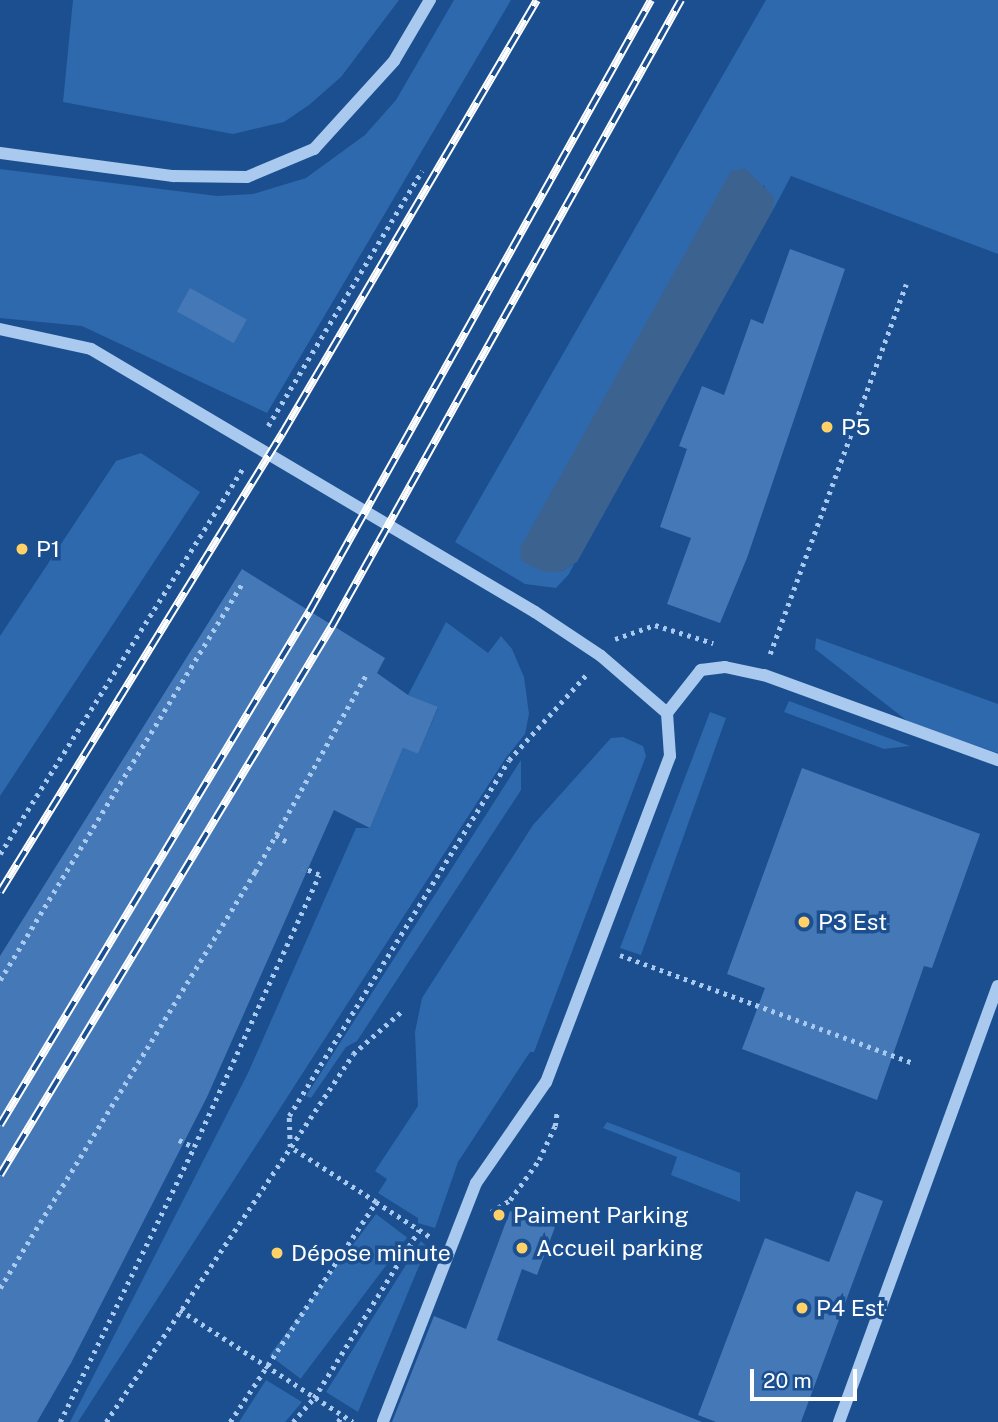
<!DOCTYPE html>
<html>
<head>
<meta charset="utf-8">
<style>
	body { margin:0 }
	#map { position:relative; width:998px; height:1422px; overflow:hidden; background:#1b4f8f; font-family:"Public Sans",sans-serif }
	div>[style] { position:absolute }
	.green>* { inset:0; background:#2e69ad; transform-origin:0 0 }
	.water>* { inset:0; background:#3c6290 }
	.building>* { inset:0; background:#4478b7; transform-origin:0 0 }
	.path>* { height:4.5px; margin-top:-2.25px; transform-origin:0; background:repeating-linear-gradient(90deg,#a9c9ee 0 3.5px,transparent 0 8.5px) }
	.minor>* { height:12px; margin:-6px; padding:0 6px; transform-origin:6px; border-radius:6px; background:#a9c9ee }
	.rail>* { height:8px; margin-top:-4px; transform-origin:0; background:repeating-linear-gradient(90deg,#1b4f8f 0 16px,#fff 0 32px); box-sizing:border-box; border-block:2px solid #fff }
	.dots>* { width:19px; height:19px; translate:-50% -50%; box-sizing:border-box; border:4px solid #1b4f8f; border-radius:50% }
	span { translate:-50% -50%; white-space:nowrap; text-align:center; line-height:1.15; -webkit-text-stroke:7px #1b4f8f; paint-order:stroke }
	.poi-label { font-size:23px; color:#fff }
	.left { translate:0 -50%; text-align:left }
	.scale { position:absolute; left:750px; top:1369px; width:107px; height:32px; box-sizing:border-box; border:4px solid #fff; border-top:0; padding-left:9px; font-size:21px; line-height:24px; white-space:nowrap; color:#fff; -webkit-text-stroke:5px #1b4f8f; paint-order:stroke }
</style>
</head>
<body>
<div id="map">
	<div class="green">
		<div style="clip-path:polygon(73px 0,399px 0,341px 77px,309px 105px,284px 122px,233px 134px,63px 102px)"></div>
		<div style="clip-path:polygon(454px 0,511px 0,267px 413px,82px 326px,0 318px,0 169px,217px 196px,253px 194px,306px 178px,365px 135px,396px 100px)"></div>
		<div style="clip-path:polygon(766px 0,998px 0,998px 254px,791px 176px,773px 210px,764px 185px,560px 572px,574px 564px,569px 574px,556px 588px,525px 584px,455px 542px)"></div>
		<div style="clip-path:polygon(141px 453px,200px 492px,0 796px,0 636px,116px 461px)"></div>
		<div style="clip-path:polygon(446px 622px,488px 653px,501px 636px,512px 649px,524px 677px,529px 714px,525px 734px,505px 759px,78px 1422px,70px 1422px,248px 1073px,356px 828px,370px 828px,403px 748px,418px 754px,438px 708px,408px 695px)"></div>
		<div style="clip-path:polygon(816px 638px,998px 704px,998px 753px,910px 723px,815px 649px)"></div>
		<div style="clip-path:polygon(789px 701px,910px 746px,884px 749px,784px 712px)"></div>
		<div style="clip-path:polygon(710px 712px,726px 718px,641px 955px,620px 948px)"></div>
		<div style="clip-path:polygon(623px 737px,643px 746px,646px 756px,534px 1052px,530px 1052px,458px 1162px,435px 1228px,418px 1223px,418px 1218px,378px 1193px,387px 1179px,375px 1171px,418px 1106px,415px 1032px,422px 998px,533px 825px,611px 738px)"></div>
		<div style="clip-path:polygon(521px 760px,521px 790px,357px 1041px,346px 1047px,311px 1098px,306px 1096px)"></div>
		<div style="clip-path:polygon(607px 1122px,740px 1173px,740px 1202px,671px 1175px,677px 1157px,603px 1128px)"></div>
		<div style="left:376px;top:1214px;width:39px;height:177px;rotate:37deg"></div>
		<div style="clip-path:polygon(421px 1241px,427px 1247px,358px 1412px,326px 1392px)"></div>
		<div style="clip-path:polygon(266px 1380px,302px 1402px,285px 1422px,239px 1422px)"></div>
	</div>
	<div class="water">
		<div style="clip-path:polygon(745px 168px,774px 197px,773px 210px,577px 562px,560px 572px,544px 572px,521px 561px,520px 548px,731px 171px)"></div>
	</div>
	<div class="building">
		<div style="clip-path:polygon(790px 249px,845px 269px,747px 558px,720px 623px,667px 604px,691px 538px,660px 527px,687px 449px,679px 446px,702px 386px,724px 395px,751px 319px,763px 324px)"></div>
		<div style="left:190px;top:288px;width:65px;height:27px;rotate:29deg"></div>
		<div style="clip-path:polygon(242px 569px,385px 658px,377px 673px,408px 695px,438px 707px,418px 754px,403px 748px,370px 828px,334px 810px,207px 1097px,71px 1363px,37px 1422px,0 1422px,0 956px)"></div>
		<div style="clip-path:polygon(802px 768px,980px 834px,932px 968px,924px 966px,877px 1100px,742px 1049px,765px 988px,727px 974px)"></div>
		<div style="clip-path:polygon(856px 1191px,883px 1201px,801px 1422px,716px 1422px,698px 1415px,765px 1238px,829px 1262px)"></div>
		<div style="clip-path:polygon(510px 1211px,555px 1227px,537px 1275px,522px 1269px,497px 1340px,702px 1422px,392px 1422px,434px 1316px,466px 1329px)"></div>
	</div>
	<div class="path">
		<div style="left:268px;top:426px;width:298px;rotate:-58.9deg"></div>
		<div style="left:615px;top:639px;width:42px;rotate:-19.3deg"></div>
		<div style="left:655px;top:625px;width:61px;rotate:17.2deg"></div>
		<div style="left:770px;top:654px;width:394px;rotate:-69.8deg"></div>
		<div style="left:276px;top:835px;width:13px;rotate:32deg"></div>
		<div style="left:0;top:854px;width:457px;rotate:-57.8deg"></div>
		<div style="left:620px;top:955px;width:313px;rotate:20.2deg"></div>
		<div style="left:0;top:980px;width:463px;rotate:-58.6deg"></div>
		<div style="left:179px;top:1140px;width:17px;rotate:25deg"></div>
		<div style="left:376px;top:1202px;width:64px;rotate:32.9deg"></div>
		<div style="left:491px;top:1212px;width:22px;rotate:-32deg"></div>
		<div style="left:510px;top:1200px;width:49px;rotate:-54.1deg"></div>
		<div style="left:539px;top:1160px;width:38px;rotate:-65deg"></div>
		<div style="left:555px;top:1126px;width:15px;rotate:-82deg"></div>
		<div style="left:0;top:1288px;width:488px;rotate:-58.5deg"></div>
		<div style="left:255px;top:872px;width:226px;rotate:-60.6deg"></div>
		<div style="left:180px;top:1310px;width:206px;rotate:32.9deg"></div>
		<div style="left:60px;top:1422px;width:306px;rotate:-64deg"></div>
		<div style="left:194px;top:1147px;width:299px;rotate:-65.3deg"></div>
		<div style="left:319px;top:875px;width:17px;rotate:-156deg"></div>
		<div style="left:106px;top:1422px;width:443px;rotate:-56.1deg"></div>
		<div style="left:353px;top:1054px;width:65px;rotate:-41.3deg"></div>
		<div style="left:230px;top:1422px;width:264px;rotate:-56.4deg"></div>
		<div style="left:376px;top:1202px;width:102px;rotate:-147.4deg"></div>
		<div style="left:290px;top:1147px;width:31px;rotate:-92deg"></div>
		<div style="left:289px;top:1116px;width:418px;rotate:-58.3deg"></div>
		<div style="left:509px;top:760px;width:118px;rotate:-47.8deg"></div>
		<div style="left:293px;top:1422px;width:32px;rotate:-49deg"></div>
		<div style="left:314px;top:1398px;width:198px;rotate:-58deg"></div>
		<div style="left:338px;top:1422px;width:8px;rotate:-60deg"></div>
	</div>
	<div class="minor">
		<div style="left:0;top:153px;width:175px;rotate:7.6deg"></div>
		<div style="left:173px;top:176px;width:74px;rotate:0.8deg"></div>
		<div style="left:247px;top:177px;width:73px;rotate:-22.7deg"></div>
		<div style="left:314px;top:149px;width:119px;rotate:-47.7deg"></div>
		<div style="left:394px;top:61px;width:71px;rotate:-59.5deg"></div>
		<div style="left:0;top:329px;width:93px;rotate:12.4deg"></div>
		<div style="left:91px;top:349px;width:516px;rotate:30.64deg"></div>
		<div style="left:535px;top:612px;width:79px;rotate:33.7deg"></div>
		<div style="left:601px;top:656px;width:87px;rotate:40.8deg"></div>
		<div style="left:667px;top:713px;width:43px;rotate:86deg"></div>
		<div style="left:670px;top:756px;width:349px;rotate:110.8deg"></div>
		<div style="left:546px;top:1082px;width:123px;rotate:124.7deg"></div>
		<div style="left:476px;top:1183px;width:256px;rotate:111.3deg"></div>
		<div style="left:667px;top:713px;width:55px;rotate:-51.7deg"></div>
		<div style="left:701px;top:670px;width:24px;rotate:-7deg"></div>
		<div style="left:725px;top:667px;width:40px;rotate:12deg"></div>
		<div style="left:764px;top:675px;width:249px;rotate:20deg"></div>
		<div style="left:839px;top:1422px;width:464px;rotate:-70deg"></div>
	</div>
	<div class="rail">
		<div style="left:0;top:892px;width:538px;rotate:-58.38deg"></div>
		<div style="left:282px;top:434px;width:503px;rotate:-59.56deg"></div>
		<div style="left:0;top:1125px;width:599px;rotate:-58.94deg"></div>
		<div style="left:309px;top:612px;width:701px;rotate:-60.8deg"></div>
		<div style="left:0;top:1175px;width:642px;rotate:-58.84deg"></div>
		<div style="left:332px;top:626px;width:717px;rotate:-60.86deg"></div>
	</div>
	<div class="dots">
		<div style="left:827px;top:427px;background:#ffd166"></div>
		<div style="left:22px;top:549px;background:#ffd166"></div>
		<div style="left:804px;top:922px;background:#ffd166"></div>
		<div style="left:499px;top:1215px;background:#ffd166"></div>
		<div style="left:522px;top:1248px;background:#ffd166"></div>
		<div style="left:277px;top:1253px;background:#ffd166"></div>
		<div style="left:802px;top:1308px;background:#ffd166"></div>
	</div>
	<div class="poi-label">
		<span class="left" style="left:841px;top:427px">P5</span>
		<span class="left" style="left:36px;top:549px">P1</span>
		<span class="left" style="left:818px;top:922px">P3 Est</span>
		<span class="left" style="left:513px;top:1215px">Paiment Parking</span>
		<span class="left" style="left:536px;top:1248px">Accueil parking</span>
		<span class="left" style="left:291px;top:1253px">Dépose minute</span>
		<span class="left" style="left:816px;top:1308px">P4 Est</span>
	</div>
	<div class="scale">20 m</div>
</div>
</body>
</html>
